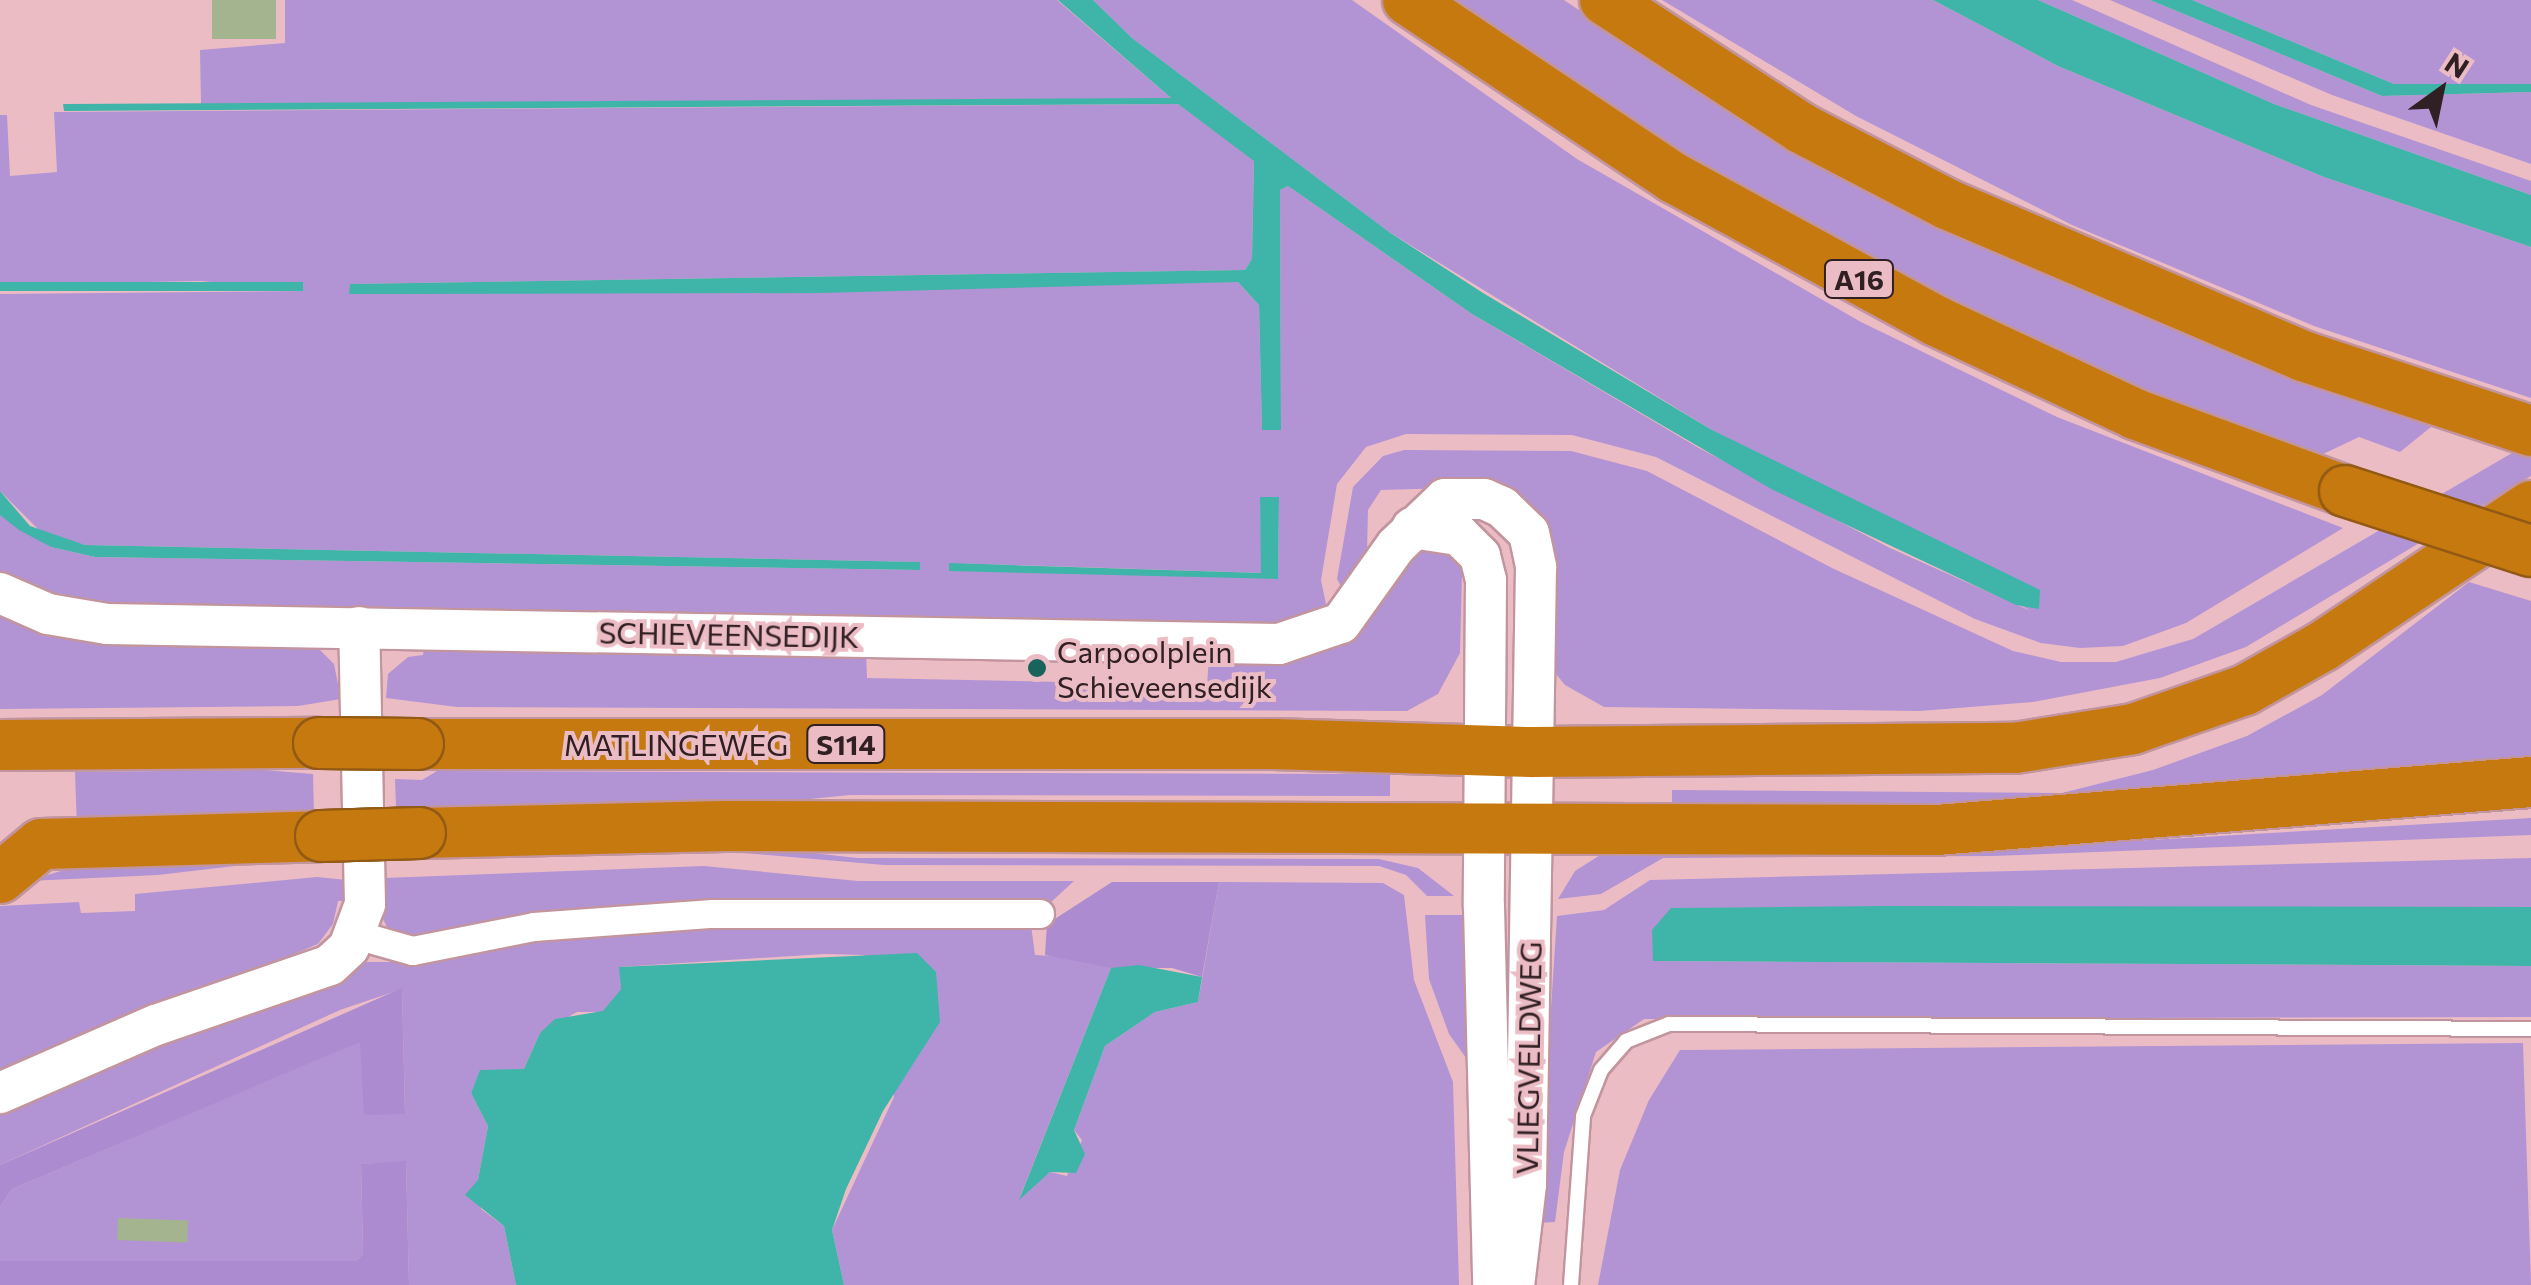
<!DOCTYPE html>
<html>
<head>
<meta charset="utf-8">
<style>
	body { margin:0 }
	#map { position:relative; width:2531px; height:1285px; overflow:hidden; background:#ecbcc5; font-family:Commissioner,sans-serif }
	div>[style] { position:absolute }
	.green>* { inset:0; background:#b294d5 }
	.forest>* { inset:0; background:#ac8bd0 }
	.water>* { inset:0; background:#3fb4a8; transform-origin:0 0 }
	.building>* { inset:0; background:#a4b48e; transform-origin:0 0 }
	.roads { filter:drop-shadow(2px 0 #c2959e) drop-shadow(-2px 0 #c2959e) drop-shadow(0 2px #c2959e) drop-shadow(0 -2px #c2959e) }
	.lane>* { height:14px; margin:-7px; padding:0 7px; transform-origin:7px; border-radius:7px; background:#fff }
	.street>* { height:28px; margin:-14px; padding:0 14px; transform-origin:14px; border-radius:14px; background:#fff }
	.secondary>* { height:40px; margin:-20px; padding:0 20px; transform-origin:20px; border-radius:20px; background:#fff }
	.highway>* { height:50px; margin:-25px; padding:0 25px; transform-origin:25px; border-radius:25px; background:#c6790e }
	.bridges { filter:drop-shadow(2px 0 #925a15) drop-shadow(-2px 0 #925a15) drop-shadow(0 2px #925a15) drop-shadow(0 -2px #925a15) }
	.highway-bridge>* { height:50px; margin:-25px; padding:0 25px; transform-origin:25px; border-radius:25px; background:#c6790e }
	.dots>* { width:28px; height:28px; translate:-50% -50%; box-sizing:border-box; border:5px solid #ecbcc5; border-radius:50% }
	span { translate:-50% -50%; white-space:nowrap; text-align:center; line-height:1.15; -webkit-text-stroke:8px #ecbcc5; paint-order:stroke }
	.shield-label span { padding:2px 8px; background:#ecbcc5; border:2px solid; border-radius:8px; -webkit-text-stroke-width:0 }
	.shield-label { font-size:28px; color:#312023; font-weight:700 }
	.street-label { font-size:30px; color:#312023 }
	.poi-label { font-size:30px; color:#312023 }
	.left { translate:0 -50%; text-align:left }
	.north { position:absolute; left:2391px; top:40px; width:100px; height:100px; -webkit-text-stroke:8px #ecbcc5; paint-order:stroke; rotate:33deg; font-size:28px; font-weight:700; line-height:40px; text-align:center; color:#312023 }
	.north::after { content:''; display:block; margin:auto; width:35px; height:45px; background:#312023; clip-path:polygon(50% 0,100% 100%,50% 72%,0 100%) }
</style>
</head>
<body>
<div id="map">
	<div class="green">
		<div style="clip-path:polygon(285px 0,1057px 0,1172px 99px,201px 104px,200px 50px,285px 43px)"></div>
		<div style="clip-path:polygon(evenodd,1093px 0,1352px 0,1577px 159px,1861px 322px,2057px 417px,2343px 528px,2186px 623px,2123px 646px,2080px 648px,2041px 643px,1975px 619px,1656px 457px,1572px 435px,1406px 434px,1366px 447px,1337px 484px,1321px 580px,1328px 614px,1308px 625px,82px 607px,0 577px,0 515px,51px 547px,95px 557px,919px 570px,919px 562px,85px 545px,43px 534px,0 491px,0 294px,302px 291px,201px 281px,0 285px,0 115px,7px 115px,10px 176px,57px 172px,54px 112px,1178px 104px,1254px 160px,1252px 259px,1245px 270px,351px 284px,1238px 282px,1259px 305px,1262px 429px,1281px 430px,1280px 190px,1288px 186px,1472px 314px,1699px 448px,1890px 548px,2031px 611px,1712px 430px,1389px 232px,1132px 38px,1093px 0,1279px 497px,1278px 578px,950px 563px,1262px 573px,1260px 498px,1279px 497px)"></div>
		<div style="clip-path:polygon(1444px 0,1564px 0,1633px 46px,2043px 271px,2431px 427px,2400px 452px,2359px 437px,2319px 456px,2287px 451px,2028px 344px,1664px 149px)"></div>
		<div style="clip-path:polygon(1662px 0,1933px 0,2058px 66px,2324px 177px,2531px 247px,2531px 398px,2314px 326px,2072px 225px,1856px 116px)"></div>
		<div style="clip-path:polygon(2038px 0,2072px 0,2311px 105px,2531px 181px,2531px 195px,2274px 104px)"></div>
		<div style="clip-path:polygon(2110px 0,2150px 0,2382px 96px,2531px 92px,2531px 164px,2332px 95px)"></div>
		<div style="clip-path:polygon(2192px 0,2531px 0,2531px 84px,2394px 84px)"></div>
		<div style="clip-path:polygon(2531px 442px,2531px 476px,2246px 647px,2160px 678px,2033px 702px,1920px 711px,1604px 707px,1565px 685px,1552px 669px,1544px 611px,1485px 487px,1381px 490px,1368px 510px,1367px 554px,1345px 594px,1337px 579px,1353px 487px,1383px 456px,1404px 450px,1571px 451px,1647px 471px,1832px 568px,2013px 651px,2061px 662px,2116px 662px,2193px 639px)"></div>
		<div style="clip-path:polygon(1440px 546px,1458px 559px,1462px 574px,1460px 653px,1438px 694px,1407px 711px,457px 707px,386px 698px,388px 674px,408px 657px,423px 655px,425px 643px,866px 651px,867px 678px,1207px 685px,1209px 657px,1361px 628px,1416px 551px)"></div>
		<div style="clip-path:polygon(2469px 582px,2531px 601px,2531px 761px,2062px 805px,1672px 814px,1672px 790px,2062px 793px,2153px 770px,2247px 736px,2322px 695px)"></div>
		<div style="clip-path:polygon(0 611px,317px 647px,334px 664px,341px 699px,298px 706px,0 709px)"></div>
		<div style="clip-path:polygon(264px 770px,313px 774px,314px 816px,77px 829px,75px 772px)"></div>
		<div style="clip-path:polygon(437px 771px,991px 773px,1390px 774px,1390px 796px,850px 795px,710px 809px,396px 807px,395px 779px,422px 780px)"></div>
		<div style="clip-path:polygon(2531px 818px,2531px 835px,1993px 856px,1663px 858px,1601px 894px,1558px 899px,1575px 871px,1605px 852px,1991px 849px)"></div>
		<div style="clip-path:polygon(733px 844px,857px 858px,1379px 859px,1418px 868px,1454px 896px,1427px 896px,1406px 875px,1379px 866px,884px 865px,721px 851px)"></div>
		<div style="clip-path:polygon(2531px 858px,2531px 907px,1671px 908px,1654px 961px,2531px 966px,2531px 1017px,1644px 1019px,1596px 1052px,1564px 1152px,1555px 1222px,1537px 1223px,1557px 916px,1604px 910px,1650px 880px)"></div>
		<div style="clip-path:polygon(269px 862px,158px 875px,28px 881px,77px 866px)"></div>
		<div style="clip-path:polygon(704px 866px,858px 881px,1074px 881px,1049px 904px,415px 938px,387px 927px,378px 909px,386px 908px,384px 878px)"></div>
		<div style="clip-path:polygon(317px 877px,347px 880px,347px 901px,338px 901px,333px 924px,318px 944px,0 1077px,0 906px,79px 902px,81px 913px,135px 911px,135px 894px)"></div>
		<div style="clip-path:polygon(1219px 882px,1383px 883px,1404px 895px,1414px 980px,1453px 1082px,1459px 1285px,844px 1285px,832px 1230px,894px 1097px,864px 955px,824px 954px,620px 967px,621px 989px,603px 1012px,577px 1012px,540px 1033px,524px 1069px,480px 1071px,471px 1093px,488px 1126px,478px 1180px,481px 1209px,504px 1226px,516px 1285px,409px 1285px,406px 1162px,361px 1164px,363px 1254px,356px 1261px,0 1261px,0 1207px,12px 1189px,361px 1041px,405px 1113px,402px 989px,340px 1010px,0 1165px,0 1107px,364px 962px,410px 962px,596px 933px,679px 928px,1031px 925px,1035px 955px,1087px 958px,1111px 968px,1020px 1197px,1050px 1172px,1067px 1176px,1082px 1140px,1074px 1130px,1105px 1046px,1155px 1012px,1198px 1002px)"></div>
		<div style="clip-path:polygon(1425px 915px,1466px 915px,1481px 1079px,1449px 1034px,1429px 979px)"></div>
		<div style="clip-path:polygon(2523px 1043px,2531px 1285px,1598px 1285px,1620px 1170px,1649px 1100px,1680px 1050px)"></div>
	</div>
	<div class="forest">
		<div style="clip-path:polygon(1112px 882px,1219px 882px,1202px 977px,1172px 968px,1111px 968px,1045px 955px,1047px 924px)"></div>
		<div style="clip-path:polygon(402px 988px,405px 1114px,364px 1115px,360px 1042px,12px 1189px,0 1207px,0 1165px)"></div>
		<div style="clip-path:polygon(406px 1161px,409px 1285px,0 1285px,0 1261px,356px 1261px,363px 1254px,361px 1164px)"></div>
	</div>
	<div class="water">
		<div style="clip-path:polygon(1058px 0,1093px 0,1132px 38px,1389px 232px,1483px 293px,1712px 430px,2040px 590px,2039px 609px,2016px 605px,1773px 490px,1472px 314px,1288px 186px,1280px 190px,1281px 430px,1262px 430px,1259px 305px,1238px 282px,821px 293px,349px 294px,350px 284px,1245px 270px,1252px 259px,1254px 161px,1178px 104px,64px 111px,63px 104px,1171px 98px)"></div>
		<div style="clip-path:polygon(1933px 0,2038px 0,2274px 104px,2531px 195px,2531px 247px,2324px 177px,2058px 66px)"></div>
		<div style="clip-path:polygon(2150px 0,2192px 0,2394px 84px,2531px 84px,2531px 92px,2382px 96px)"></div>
		<div style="left:303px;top:282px;width:9px;height:303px;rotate:90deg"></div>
		<div style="clip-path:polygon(0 491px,30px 526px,85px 545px,920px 562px,920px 570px,95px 557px,51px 547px,19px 530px,0 515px)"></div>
		<div style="clip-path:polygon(1260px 497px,1279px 497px,1278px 579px,949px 571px,949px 563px,1261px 573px)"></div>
		<div style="clip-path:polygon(1890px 906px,2531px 907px,2531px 966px,1653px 961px,1652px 930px,1671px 908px)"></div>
		<div style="clip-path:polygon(917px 953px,936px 972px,940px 1022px,883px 1111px,846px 1189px,832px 1230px,844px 1285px,516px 1285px,504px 1226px,465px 1195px,478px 1180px,488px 1126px,471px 1093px,480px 1070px,524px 1069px,540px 1033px,555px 1019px,603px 1011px,621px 989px,619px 967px)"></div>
		<div style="clip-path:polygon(1139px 965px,1202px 977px,1198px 1002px,1155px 1012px,1105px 1046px,1074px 1130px,1085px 1154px,1076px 1173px,1050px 1172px,1019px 1200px,1111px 968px)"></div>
	</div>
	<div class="building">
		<div style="left:212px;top:0;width:64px;height:39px"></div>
		<div style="left:118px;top:1218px;width:70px;height:22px;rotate:2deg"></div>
	</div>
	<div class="roads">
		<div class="lane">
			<div style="left:1571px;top:1285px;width:169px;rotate:-85.9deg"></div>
			<div style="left:1583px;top:1116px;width:49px;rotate:-68.6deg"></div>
			<div style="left:1601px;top:1070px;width:38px;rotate:-49deg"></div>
			<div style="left:1626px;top:1041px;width:46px;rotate:-21.6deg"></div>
			<div style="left:1669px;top:1024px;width:862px;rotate:0.33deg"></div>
		</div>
		<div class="street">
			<div style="left:356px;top:935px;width:59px;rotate:15.7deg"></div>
			<div style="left:413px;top:951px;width:123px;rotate:-11.2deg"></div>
			<div style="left:534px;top:927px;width:179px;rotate:-4.2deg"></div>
			<div style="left:713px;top:914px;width:327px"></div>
		</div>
		<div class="secondary">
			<div style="left:1412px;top:528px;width:48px;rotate:8.5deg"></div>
			<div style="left:1459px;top:535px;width:30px;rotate:45deg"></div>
			<div style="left:1480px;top:556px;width:25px;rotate:76deg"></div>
			<div style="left:1486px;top:580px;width:327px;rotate:90.4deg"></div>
			<div style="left:1484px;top:907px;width:378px;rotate:88.6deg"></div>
			<div style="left:0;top:593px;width:52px;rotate:23.6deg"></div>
			<div style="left:48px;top:614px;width:60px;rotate:9.6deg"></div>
			<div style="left:107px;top:624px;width:1172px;rotate:0.98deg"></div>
			<div style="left:1279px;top:644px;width:65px;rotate:-18.7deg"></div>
			<div style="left:1341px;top:623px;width:95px;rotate:-54.5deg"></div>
			<div style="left:1396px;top:546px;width:68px;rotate:-43.8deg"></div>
			<div style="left:1445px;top:499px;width:39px"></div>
			<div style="left:1484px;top:499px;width:20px;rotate:24deg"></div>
			<div style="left:1502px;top:507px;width:37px;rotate:44deg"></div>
			<div style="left:1529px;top:533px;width:35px;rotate:78deg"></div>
			<div style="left:1536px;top:567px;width:618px;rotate:90.93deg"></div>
			<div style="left:1526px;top:1185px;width:101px;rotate:96.8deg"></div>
			<div style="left:0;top:1093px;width:170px;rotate:-23.6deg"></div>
			<div style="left:156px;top:1025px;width:184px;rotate:-19deg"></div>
			<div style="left:330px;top:965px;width:26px;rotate:-43deg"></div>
			<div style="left:349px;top:947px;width:46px;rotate:-69.6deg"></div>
			<div style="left:365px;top:904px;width:277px;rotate:-91.2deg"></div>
		</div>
		<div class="highway">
			<div style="left:1408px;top:0;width:320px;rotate:33.8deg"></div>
			<div style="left:1674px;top:178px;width:298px;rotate:28.6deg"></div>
			<div style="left:1936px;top:321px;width:220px;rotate:25deg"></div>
			<div style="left:2135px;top:414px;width:224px;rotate:20.1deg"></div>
			<div style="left:1605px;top:0;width:234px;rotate:33.1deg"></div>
			<div style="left:1801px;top:128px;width:165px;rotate:27.5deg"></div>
			<div style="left:1947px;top:204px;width:387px;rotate:23.1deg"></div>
			<div style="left:2303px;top:356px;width:240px;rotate:18.2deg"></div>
			<div style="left:418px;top:744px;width:855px"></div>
			<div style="left:1273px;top:744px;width:259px;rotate:1.8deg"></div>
			<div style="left:1532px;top:752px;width:483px;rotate:-0.5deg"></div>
			<div style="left:2015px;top:748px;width:120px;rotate:-9.1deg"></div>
			<div style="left:2133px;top:729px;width:119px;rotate:-19.2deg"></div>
			<div style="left:2245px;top:690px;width:90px;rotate:-29.4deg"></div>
			<div style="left:2323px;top:646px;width:251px;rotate:-33.9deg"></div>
			<div style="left:0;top:745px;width:319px;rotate:-0.4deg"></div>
			<div style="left:420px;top:833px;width:305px;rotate:-1.3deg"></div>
			<div style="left:725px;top:826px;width:1212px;rotate:0.19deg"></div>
			<div style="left:1937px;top:830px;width:596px;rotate:-4.62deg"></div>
			<div style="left:0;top:878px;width:53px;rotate:-39.7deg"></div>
			<div style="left:41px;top:844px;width:280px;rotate:-1.6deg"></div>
		</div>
	</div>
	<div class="bridges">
		<div class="highway-bridge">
			<div style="left:2345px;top:491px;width:195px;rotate:17.9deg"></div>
			<div style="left:319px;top:743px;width:99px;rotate:0.6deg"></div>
			<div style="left:321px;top:836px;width:99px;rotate:-1.7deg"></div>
		</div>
	</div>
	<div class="dots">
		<div style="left:1037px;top:668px;background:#18645d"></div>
	</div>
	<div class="shield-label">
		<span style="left:1859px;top:279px">A16</span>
		<span style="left:846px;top:744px">S114</span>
	</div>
	<div class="street-label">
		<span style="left:729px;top:634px;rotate:1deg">SCHIEVEENSEDIJK</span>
		<span style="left:676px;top:744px">MATLINGEWEG</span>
		<span style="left:1528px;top:1058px;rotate:-89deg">VLIEGVELDWEG</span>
	</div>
	<div class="poi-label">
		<span class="left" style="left:1057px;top:668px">Carpoolplein<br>Schieveensedijk</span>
	</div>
	<div class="north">N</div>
</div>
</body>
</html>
